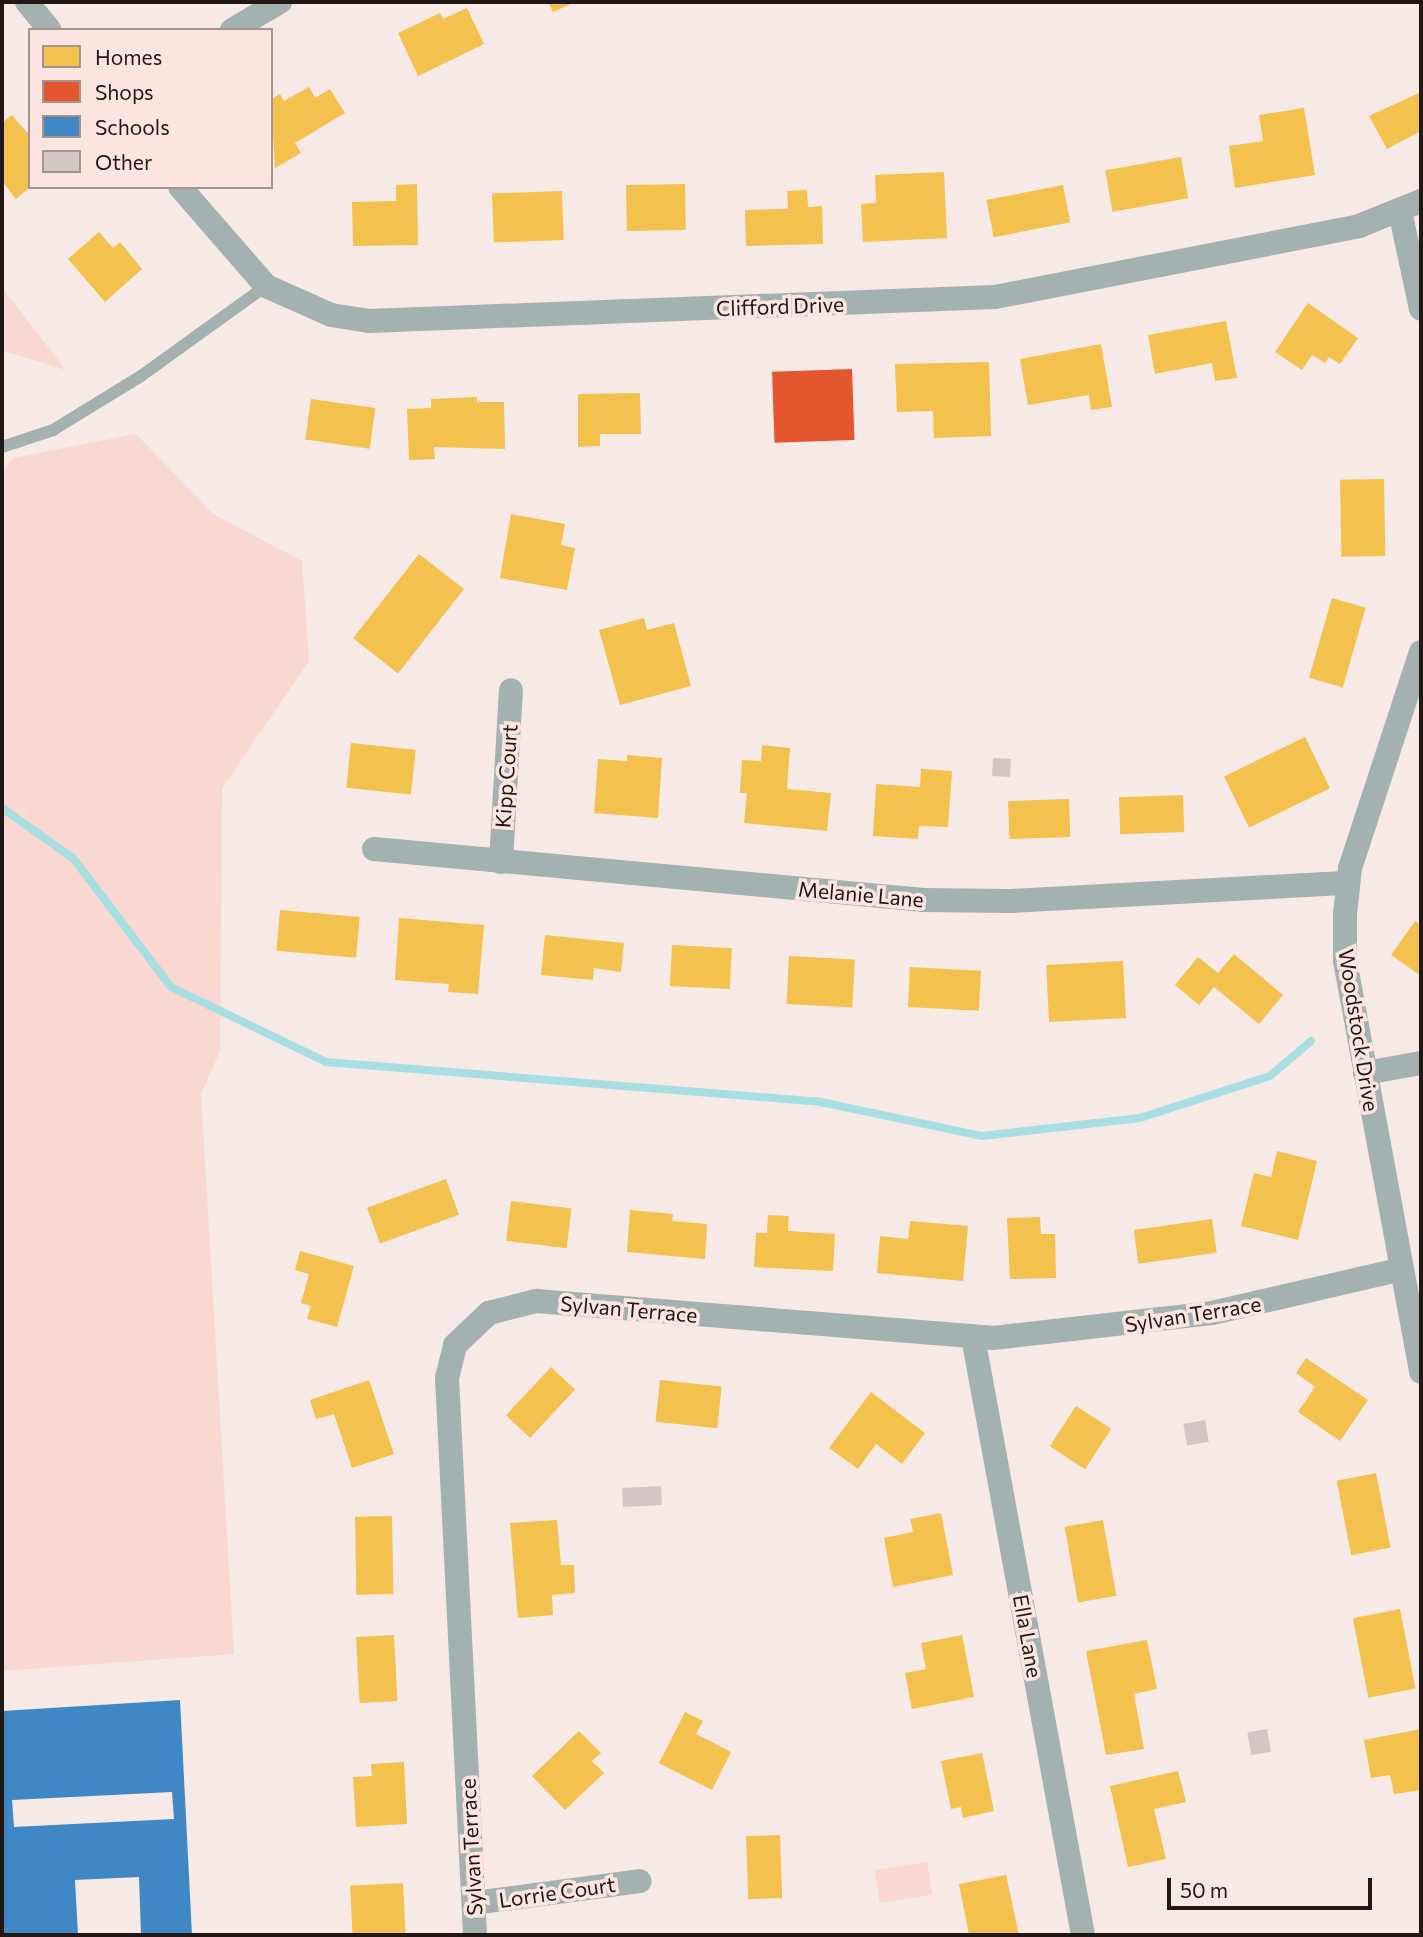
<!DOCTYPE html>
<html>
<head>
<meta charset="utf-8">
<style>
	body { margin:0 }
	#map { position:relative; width:1423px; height:1937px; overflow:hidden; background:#f6e9e6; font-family:Commissioner,sans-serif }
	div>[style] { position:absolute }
	.green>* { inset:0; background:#f8d8d1; transform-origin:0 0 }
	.homes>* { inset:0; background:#f2c14e; transform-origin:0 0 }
	.shops>* { inset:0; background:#e4572e; transform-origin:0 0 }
	.schools>* { inset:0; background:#3f88c5 }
	.stream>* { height:8px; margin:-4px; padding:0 4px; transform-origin:4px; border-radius:4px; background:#a6dee1 }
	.building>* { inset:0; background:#d3c7c5; transform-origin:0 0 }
	.lane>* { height:12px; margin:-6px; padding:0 6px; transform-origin:6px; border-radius:6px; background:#a4b1b1 }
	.street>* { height:24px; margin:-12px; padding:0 12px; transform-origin:12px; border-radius:12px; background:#a4b1b1 }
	span { translate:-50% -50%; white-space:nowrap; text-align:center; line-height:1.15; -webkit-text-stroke:7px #fce5e0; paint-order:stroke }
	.street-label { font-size:21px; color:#211715 }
	.frame { position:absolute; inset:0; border:4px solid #211715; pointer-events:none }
	.legend { position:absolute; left:28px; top:28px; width:245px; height:161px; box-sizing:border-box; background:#fce5e0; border:2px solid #a4938f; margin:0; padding:9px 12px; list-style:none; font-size:21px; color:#211715 }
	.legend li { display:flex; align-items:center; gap:14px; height:35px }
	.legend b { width:35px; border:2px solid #a4938f }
	.scale { position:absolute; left:1167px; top:1878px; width:205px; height:32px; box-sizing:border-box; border:4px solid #211715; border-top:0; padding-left:9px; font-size:21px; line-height:24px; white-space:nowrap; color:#211715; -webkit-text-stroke:5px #fce5e0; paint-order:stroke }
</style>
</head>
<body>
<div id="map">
	<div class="green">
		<div style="clip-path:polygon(2px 288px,66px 370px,2px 350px)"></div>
		<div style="clip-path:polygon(136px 434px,213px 514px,302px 561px,309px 661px,222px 788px,220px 1051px,201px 1094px,234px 1654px,2px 1671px,2px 473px,13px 458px)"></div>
		<div style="left:927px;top:1862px;width:33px;height:53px;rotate:81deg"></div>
	</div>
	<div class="homes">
		<div style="clip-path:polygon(548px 2px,575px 2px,553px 12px)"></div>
		<div style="clip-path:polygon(467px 8px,484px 44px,418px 76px,398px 33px,440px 13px,443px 19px)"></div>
		<div style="clip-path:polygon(309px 87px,315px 98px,330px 89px,345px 113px,295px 143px,301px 153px,275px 168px,271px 99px,280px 94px,284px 101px)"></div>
		<div style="clip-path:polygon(1421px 92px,1421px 131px,1387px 149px,1369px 116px)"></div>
		<div style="clip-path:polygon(1304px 108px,1315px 175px,1235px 188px,1229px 146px,1263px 141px,1259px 115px)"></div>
		<div style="clip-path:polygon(12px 115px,30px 136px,30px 187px,16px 199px,2px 181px,2px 123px)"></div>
		<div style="left:1181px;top:157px;width:42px;height:77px;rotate:80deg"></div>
		<div style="clip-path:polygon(944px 172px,947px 238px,863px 242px,861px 204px,876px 203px,875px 175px)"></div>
		<div style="clip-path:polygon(417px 184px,418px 245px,353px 246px,352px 202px,396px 201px,396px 185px)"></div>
		<div style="left:685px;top:184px;width:46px;height:59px;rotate:89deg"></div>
		<div style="left:1063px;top:185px;width:38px;height:78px;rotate:79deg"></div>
		<div style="clip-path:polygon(807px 190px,808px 207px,822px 206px,823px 244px,746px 246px,745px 210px,788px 209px,787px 191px)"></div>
		<div style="left:562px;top:191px;width:49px;height:70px;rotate:88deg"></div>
		<div style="clip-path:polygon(99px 232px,113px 248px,120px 242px,142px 269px,105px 302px,68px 259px)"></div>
		<div style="clip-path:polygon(1308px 303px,1358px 338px,1340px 364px,1329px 357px,1325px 363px,1312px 355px,1302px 370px,1275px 352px)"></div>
		<div style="clip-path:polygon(1226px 321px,1237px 378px,1215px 381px,1212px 363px,1155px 374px,1148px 335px)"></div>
		<div style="clip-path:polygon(1101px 344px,1112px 407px,1091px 410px,1089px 395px,1028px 405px,1020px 359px)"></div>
		<div style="clip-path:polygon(989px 362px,991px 436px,934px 438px,933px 411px,897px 412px,895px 364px)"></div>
		<div style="clip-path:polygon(640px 393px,641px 434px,600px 434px,600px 446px,578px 447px,578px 394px)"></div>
		<div style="clip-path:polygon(477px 397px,477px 402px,504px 402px,505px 449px,434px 447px,435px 459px,409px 460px,407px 409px,431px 408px,431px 399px)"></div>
		<div style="left:311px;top:399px;width:65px;height:41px;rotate:8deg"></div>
		<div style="left:1384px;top:479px;width:77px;height:44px;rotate:89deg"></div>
		<div style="clip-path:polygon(511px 514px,565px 524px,561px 545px,575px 548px,567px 590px,500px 578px)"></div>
		<div style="left:419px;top:554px;width:57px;height:107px;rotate:38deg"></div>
		<div style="left:1332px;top:598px;width:35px;height:83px;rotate:16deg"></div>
		<div style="clip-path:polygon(644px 618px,647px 630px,674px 623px,691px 686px,620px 705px,599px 630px)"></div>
		<div style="left:1305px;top:737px;width:57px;height:90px;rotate:64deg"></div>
		<div style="left:351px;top:743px;width:65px;height:45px;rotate:6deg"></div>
		<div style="clip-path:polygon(762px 745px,790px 748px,787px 789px,831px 793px,827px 831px,744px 823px,747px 793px,740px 793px,742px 760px,761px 761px)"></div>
		<div style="clip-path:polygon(627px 755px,662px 758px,658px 818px,594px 813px,598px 759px,627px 761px)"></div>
		<div style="clip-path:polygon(921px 769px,952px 771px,948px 827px,919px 826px,918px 839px,873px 836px,876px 784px,920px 787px)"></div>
		<div style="left:1183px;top:795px;width:37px;height:64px;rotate:88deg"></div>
		<div style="left:1069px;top:799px;width:38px;height:61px;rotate:88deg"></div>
		<div style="left:280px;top:910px;width:80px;height:41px;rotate:5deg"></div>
		<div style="clip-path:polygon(399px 918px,484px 925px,478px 994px,448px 992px,449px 984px,395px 980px)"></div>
		<div style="clip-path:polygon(1415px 921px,1421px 925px,1421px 976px,1391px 955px)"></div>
		<div style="clip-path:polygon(545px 935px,624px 943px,621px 972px,594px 968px,593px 980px,541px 975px)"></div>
		<div style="left:672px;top:945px;width:60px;height:41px;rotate:3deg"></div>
		<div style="clip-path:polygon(1234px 954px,1283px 995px,1259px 1024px,1214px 987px,1199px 1005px,1175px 985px,1198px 957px,1218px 973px)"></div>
		<div style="left:789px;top:956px;width:66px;height:48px;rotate:3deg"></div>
		<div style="left:1123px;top:961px;width:57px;height:77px;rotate:87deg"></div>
		<div style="left:910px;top:967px;width:71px;height:40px;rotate:3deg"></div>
		<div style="clip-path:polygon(1277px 1151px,1317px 1161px,1298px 1240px,1241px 1226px,1254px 1173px,1271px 1177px)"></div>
		<div style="left:446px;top:1179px;width:38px;height:84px;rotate:70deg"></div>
		<div style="left:511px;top:1201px;width:61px;height:40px;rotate:7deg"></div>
		<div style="clip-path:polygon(630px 1210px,673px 1214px,672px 1221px,707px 1224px,705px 1259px,627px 1252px)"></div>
		<div style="clip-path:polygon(768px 1215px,789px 1216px,788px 1231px,835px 1234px,833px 1271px,754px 1267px,756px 1233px,767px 1233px)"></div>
		<div style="clip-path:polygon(1040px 1217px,1041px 1234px,1055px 1234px,1056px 1278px,1010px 1279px,1007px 1218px)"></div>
		<div style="left:1212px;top:1219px;width:34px;height:79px;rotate:82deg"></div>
		<div style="clip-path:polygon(910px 1221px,968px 1226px,963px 1281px,877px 1273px,880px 1236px,908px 1239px)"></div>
		<div style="clip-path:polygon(300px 1251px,354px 1266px,337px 1327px,307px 1319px,311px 1306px,301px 1303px,309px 1274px,295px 1270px)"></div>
		<div style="clip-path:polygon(1306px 1358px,1368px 1400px,1340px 1441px,1298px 1412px,1315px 1387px,1296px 1373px)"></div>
		<div style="left:551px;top:1367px;width:33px;height:66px;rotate:43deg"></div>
		<div style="clip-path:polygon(369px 1380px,394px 1454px,352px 1468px,334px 1414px,316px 1419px,310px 1400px)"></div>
		<div style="left:660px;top:1380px;width:62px;height:42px;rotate:6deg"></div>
		<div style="clip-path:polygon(871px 1392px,925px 1433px,902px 1464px,876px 1444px,858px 1469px,829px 1448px)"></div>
		<div style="left:1076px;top:1406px;width:42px;height:48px;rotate:33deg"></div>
		<div style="left:1376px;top:1473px;width:76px;height:40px;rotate:79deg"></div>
		<div style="clip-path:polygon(941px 1513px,953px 1575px,893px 1587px,884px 1538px,913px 1532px,910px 1519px)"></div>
		<div style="left:392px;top:1516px;width:78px;height:37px;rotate:89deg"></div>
		<div style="clip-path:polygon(557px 1520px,561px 1565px,574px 1565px,575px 1593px,552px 1595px,553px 1615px,518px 1618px,510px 1523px)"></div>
		<div style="left:1103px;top:1520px;width:77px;height:39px;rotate:80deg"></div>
		<div style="left:1400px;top:1609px;width:81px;height:48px;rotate:79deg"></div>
		<div style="left:394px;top:1635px;width:66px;height:38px;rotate:87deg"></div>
		<div style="clip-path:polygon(962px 1635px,974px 1697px,912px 1709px,905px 1673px,926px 1669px,921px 1643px)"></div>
		<div style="clip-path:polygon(1147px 1640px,1157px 1689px,1134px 1694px,1144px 1749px,1106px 1755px,1086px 1651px)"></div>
		<div style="clip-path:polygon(685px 1712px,703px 1721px,696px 1734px,731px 1752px,712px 1790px,659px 1763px)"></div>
		<div style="clip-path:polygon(1421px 1729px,1421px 1790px,1394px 1794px,1390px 1775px,1371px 1778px,1364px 1740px)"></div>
		<div style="clip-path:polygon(579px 1731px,601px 1753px,592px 1761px,604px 1773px,565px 1810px,532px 1776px)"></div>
		<div style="clip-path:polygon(982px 1753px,994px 1811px,963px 1818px,961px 1807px,951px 1809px,941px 1761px)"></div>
		<div style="clip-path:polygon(404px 1762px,407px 1824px,356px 1827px,353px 1777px,372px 1776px,371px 1764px)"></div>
		<div style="clip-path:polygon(1178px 1771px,1186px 1802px,1154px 1809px,1166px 1859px,1128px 1867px,1110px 1786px)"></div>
		<div style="left:780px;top:1835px;width:63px;height:34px;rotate:88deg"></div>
		<div style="clip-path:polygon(1006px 1875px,1019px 1935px,969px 1935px,959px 1884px)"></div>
		<div style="left:403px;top:1883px;width:52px;height:53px;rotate:87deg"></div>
	</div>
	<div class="shops">
		<div style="left:852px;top:369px;width:71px;height:80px;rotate:88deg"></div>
	</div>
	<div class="schools">
		<div style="clip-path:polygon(evenodd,180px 1700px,192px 1935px,141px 1935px,139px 1877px,75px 1880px,78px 1935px,2px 1935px,2px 1711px,180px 1700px,172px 1792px,174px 1819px,14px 1827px,12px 1800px,172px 1792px)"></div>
	</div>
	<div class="stream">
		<div style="left:2px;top:808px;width:87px;rotate:35.2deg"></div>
		<div style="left:73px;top:858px;width:162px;rotate:52.8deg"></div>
		<div style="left:171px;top:987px;width:172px;rotate:25.8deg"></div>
		<div style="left:326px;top:1062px;width:492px;rotate:4.6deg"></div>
		<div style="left:816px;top:1101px;width:170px;rotate:11.9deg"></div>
		<div style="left:982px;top:1136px;width:159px;rotate:-6.5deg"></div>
		<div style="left:1140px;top:1118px;width:137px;rotate:-17.9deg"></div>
		<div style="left:1270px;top:1076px;width:54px;rotate:-40.5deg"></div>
	</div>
	<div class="building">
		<div style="left:993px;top:758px;width:18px;height:18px;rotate:3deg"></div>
		<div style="left:1205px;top:1420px;width:22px;height:22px;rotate:80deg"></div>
		<div style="left:661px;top:1486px;width:19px;height:39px;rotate:87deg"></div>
		<div style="left:1267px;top:1729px;width:23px;height:20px;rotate:80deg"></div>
	</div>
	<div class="lane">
		<div style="left:2px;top:447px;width:54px;rotate:-18.4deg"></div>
		<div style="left:53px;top:430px;width:103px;rotate:-31.5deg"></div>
		<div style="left:141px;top:376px;width:154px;rotate:-35.8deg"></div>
	</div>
	<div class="street">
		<div style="left:27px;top:2px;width:36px;rotate:51deg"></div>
		<div style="left:232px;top:30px;width:56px;rotate:-30.3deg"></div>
		<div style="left:180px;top:187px;width:131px;rotate:49deg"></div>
		<div style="left:266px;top:286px;width:71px;rotate:24deg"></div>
		<div style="left:331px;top:315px;width:38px;rotate:9deg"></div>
		<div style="left:369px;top:321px;width:626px;rotate:-2.2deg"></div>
		<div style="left:995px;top:297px;width:371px;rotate:-11deg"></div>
		<div style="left:1359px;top:226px;width:67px;rotate:-22deg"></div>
		<div style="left:1400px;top:211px;width:100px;rotate:77.9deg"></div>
		<div style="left:1421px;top:652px;width:227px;rotate:108.2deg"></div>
		<div style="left:1350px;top:868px;width:46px;rotate:96.2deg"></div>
		<div style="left:1345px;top:914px;width:47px;rotate:90deg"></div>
		<div style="left:1345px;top:961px;width:418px;rotate:79.5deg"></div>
		<div style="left:374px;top:849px;width:552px;rotate:5.3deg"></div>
		<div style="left:924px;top:900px;width:87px;rotate:0.7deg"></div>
		<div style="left:1011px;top:901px;width:337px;rotate:-3.1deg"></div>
		<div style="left:501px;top:862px;width:172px;rotate:-86.7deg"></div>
		<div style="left:1365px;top:1073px;width:57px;rotate:-10.1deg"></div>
		<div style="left:973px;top:1337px;width:608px;rotate:79.58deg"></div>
		<div style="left:474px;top:1903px;width:167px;rotate:-7.5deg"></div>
		<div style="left:475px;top:1935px;width:558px;rotate:-92.88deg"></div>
		<div style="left:447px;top:1378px;width:34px;rotate:-76deg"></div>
		<div style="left:455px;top:1345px;width:47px;rotate:-43.3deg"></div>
		<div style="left:489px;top:1313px;width:49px;rotate:-14.3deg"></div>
		<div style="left:536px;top:1301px;width:458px;rotate:4.6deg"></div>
		<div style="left:993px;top:1338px;width:220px;rotate:-6.5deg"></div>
		<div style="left:1212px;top:1313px;width:195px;rotate:-13deg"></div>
	</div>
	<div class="street-label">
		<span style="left:780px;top:306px;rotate:-2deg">Clifford Drive</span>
		<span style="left:506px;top:776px;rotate:-86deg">Kipp Court</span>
		<span style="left:861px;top:894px;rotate:5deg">Melanie Lane</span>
		<span style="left:1359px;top:1030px;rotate:81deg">Woodstock Drive</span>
		<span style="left:629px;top:1309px;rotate:5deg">Sylvan Terrace</span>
		<span style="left:1193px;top:1314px;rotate:-9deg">Sylvan Terrace</span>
		<span style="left:1028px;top:1636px;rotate:80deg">Ella Lane</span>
		<span style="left:471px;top:1847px;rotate:-93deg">Sylvan Terrace</span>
		<span style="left:557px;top:1892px;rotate:-8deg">Lorrie Court</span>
	</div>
	<div class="frame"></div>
	<ul class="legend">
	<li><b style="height:19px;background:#f2c14e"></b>Homes</li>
	<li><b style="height:19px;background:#e4572e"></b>Shops</li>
	<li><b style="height:19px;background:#3f88c5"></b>Schools</li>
	<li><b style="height:19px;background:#d3c7c5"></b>Other</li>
	</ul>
	<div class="scale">50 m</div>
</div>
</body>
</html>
